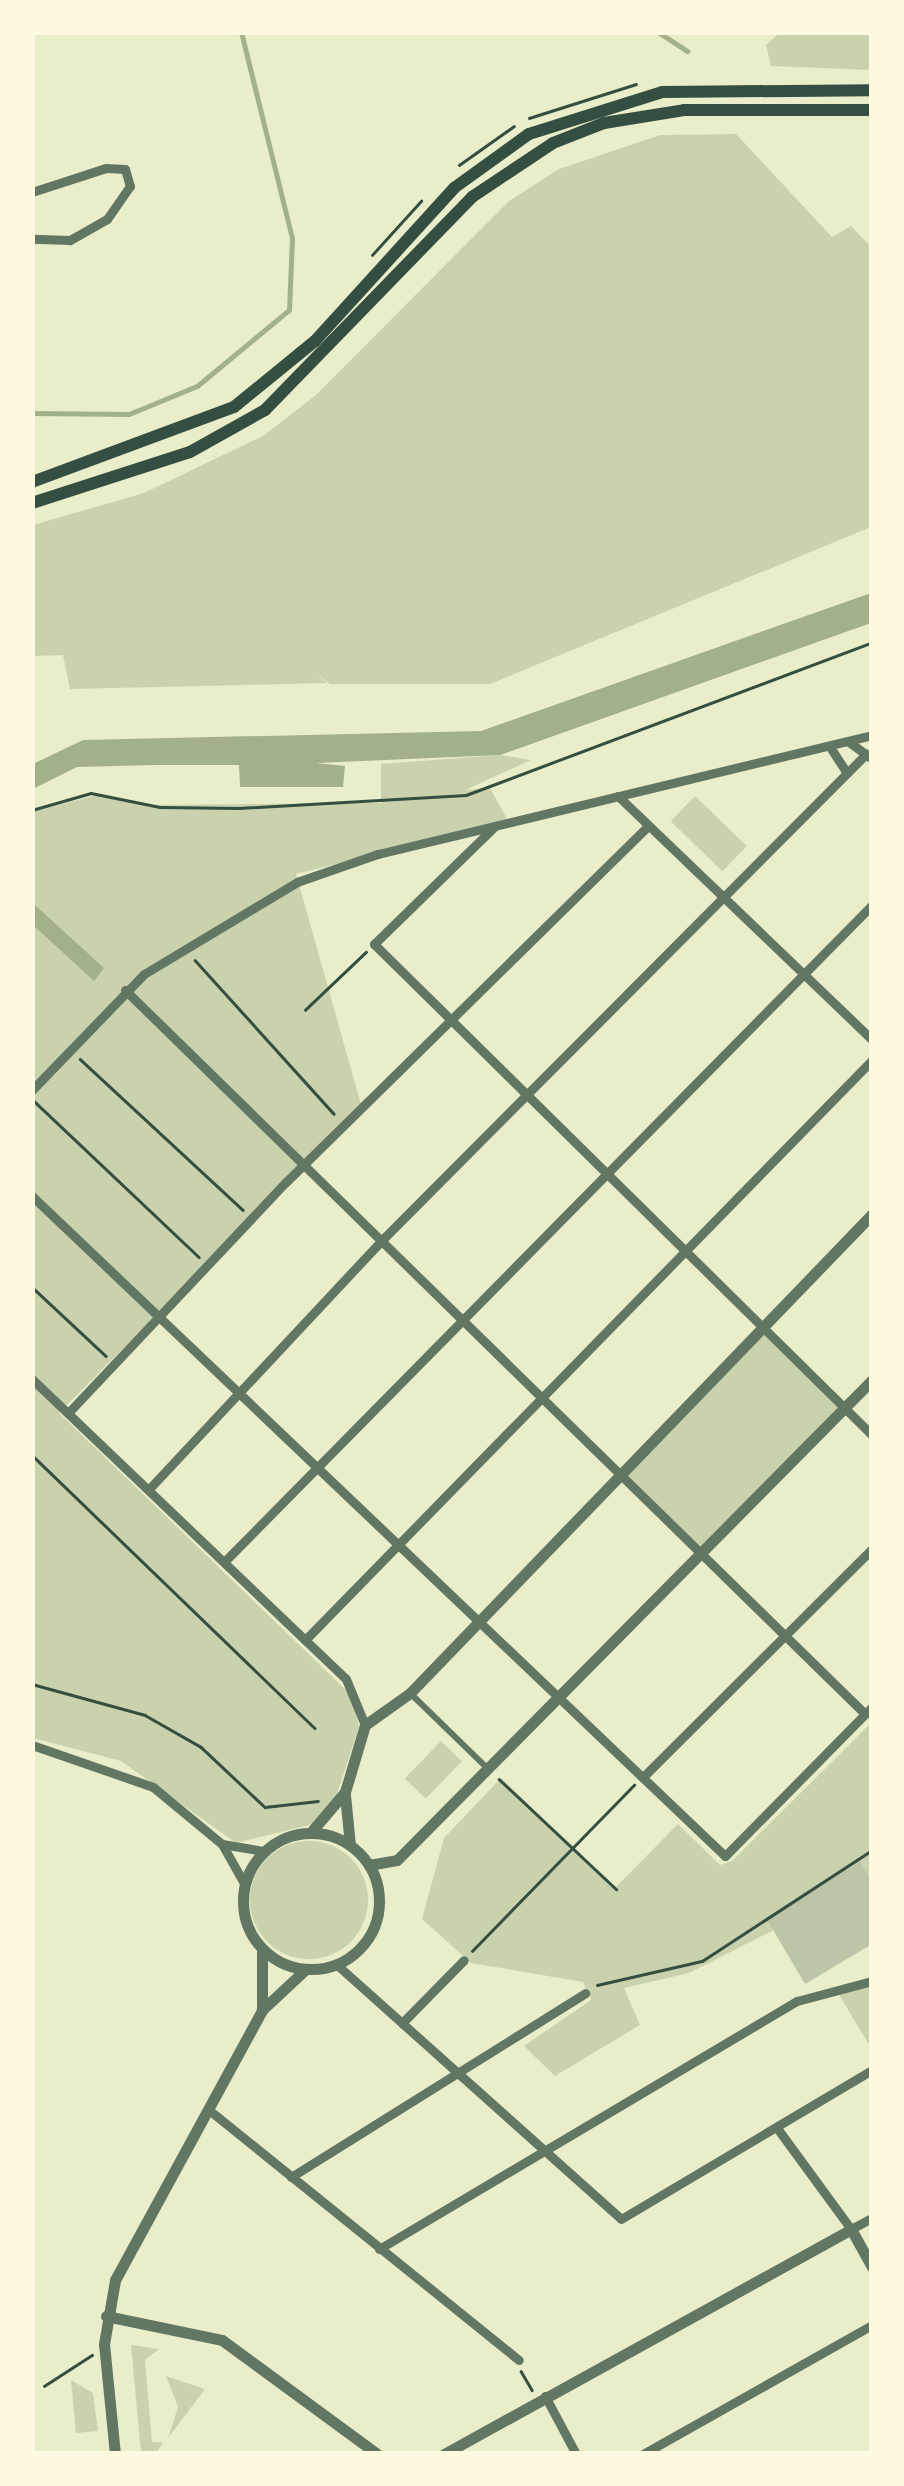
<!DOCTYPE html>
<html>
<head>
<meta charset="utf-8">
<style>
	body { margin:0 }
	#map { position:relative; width:904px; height:2486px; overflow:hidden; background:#e9edc9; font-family:"Roboto Condensed",sans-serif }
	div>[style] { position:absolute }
	.green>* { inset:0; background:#cad2ad; transform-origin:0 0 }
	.round { border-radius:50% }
	.water>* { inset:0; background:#a3b18a }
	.stream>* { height:5px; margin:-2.5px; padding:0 2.5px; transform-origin:2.5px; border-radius:2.5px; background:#a3b18a }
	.building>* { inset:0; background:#bcc5a7 }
	.path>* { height:2.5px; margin:-1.25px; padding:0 1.25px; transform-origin:1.25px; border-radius:1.25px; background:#344e41 }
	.pedestrian>* { height:6px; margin:-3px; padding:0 3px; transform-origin:3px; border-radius:3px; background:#617663 }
	.minor>* { height:9px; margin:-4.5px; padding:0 4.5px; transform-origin:4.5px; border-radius:4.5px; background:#617663 }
	.tertiary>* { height:11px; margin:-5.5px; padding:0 5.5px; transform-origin:5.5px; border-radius:5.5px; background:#617663 }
	.tertiary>.ring { margin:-5.5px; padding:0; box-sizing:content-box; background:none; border:11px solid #617663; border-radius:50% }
	.secondary>* { height:12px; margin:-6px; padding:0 6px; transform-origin:6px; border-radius:6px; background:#344e41 }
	span { translate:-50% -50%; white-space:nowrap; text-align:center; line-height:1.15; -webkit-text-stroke:9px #fefae0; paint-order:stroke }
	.frame { position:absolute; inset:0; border:35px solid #fefae0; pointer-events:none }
</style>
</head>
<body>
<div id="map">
	<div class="green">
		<div style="clip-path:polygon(779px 33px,871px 33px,871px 70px,771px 66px,766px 45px)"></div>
		<div style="clip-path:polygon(736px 134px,832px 237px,851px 226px,871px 247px,871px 527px,490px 684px,330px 684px,316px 673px,327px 683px,70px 689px,63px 655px,33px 656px,33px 525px,144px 493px,263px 436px,316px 395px,509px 201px,559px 169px,660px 135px)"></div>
		<div style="clip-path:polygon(500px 755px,531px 760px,465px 790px,490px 788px,508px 821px,296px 874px,362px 1108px,59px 1413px,352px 1696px,359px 1727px,334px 1803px,313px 1824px,236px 1843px,121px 1761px,33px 1738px,32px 812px,101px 794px,147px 805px,381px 803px,381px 764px)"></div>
		<div style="left:695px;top:796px;width:72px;height:35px;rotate:44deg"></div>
		<div style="left:762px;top:1327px;width:115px;height:201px;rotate:45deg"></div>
		<div style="clip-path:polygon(871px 1723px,871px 1881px,689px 1973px,624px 1988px,640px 2025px,555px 2076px,524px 2046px,591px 2000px,583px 1982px,471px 1963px,422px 1919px,444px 1838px,501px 1778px,616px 1887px,678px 1824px,720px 1865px,732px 1861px)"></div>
		<div style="left:441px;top:1741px;width:29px;height:52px;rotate:44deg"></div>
		<div class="round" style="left:250px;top:1841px;width:118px;height:118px"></div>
		<div style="clip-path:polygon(871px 1985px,871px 2048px,838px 1993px)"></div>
		<div style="clip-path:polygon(131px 2345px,159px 2349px,145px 2360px,152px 2442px,163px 2443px,156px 2453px,141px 2453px)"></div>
		<div style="clip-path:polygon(166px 2376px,205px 2389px,168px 2438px,178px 2407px)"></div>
		<div style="clip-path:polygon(71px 2380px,93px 2393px,98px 2431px,76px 2433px)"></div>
	</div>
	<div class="water">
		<div style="clip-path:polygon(871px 593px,871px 623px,500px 755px,316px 763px,345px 766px,343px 787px,240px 787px,239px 765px,154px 765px,77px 767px,33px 789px,33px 764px,83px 740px,481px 731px)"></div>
		<div style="clip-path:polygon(35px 905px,104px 968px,94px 981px,33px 925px)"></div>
	</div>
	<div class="stream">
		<div style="left:658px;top:32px;width:35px;rotate:33deg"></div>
		<div style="left:32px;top:413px;width:97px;rotate:0.6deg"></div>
		<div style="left:129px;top:414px;width:74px;rotate:-22.4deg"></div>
		<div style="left:197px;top:386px;width:119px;rotate:-39.6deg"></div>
		<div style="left:289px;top:310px;width:72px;rotate:-87.6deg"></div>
		<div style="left:292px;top:238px;width:212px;rotate:-103.9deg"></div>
	</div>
	<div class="building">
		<div style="clip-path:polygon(860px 1862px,872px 1881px,872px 1944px,805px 1984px,766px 1918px)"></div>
	</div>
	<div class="path">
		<div style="left:529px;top:118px;width:112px;rotate:-17.6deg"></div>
		<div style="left:459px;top:165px;width:67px;rotate:-35.3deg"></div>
		<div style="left:372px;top:255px;width:73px;rotate:-47.8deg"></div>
		<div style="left:32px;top:810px;width:61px;rotate:-16.1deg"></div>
		<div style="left:91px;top:793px;width:70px;rotate:11.5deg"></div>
		<div style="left:160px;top:807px;width:79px;rotate:0.7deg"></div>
		<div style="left:239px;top:808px;width:227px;rotate:-3.3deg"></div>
		<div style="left:466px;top:795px;width:434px;rotate:-20.6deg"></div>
		<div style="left:195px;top:960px;width:207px;rotate:47.9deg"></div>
		<div style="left:305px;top:1010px;width:84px;rotate:-43.6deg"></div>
		<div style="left:80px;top:1059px;width:222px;rotate:42.8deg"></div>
		<div style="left:34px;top:1101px;width:227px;rotate:43.4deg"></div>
		<div style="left:32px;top:1287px;width:101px;rotate:43deg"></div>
		<div style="left:32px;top:1455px;width:393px;rotate:44deg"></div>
		<div style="left:32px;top:1684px;width:117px;rotate:15.3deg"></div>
		<div style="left:145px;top:1715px;width:64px;rotate:29.7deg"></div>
		<div style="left:201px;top:1747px;width:88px;rotate:43.2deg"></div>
		<div style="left:265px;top:1807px;width:53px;rotate:-6.5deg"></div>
		<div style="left:499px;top:1779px;width:161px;rotate:43.2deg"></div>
		<div style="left:472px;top:1951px;width:232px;rotate:-45.7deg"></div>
		<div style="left:597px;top:1985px;width:108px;rotate:-12.9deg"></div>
		<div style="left:702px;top:1961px;width:203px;rotate:-33.1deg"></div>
		<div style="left:521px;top:2371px;width:22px;rotate:60deg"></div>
		<div style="left:44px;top:2386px;width:57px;rotate:-32.9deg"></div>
	</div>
	<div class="pedestrian">
		<div style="left:410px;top:1693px;width:107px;rotate:44.2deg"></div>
	</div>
	<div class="minor">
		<div style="left:32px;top:192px;width:78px;rotate:-18deg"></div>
		<div style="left:106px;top:168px;width:19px;rotate:3deg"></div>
		<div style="left:125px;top:169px;width:18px;rotate:74deg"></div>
		<div style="left:130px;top:186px;width:40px;rotate:124.9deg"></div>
		<div style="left:107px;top:219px;width:43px;rotate:150.4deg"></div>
		<div style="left:70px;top:240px;width:38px;rotate:-178deg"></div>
		<div style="left:849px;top:742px;width:29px;rotate:36deg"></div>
		<div style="left:830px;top:747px;width:31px;rotate:57deg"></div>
		<div style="left:618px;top:796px;width:352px;rotate:43.8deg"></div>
		<div style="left:495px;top:826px;width:169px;rotate:135.7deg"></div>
		<div style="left:374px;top:944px;width:699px;rotate:44.59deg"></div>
		<div style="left:125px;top:990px;width:1035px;rotate:44.37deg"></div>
		<div style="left:32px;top:1090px;width:161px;rotate:-46deg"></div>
		<div style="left:144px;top:974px;width:179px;rotate:-31deg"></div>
		<div style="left:297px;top:882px;width:86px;rotate:-19.1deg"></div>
		<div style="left:378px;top:854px;width:508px;rotate:-13.54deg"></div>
		<div style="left:32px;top:1196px;width:957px;rotate:43.6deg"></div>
		<div style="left:725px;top:1856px;width:209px;rotate:-45.4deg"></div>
		<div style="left:32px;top:1379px;width:434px;rotate:43.7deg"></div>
		<div style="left:346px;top:1679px;width:50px;rotate:67.6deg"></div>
		<div style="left:69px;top:1412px;width:316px;rotate:-46.7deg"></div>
		<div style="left:286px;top:1182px;width:508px;rotate:-44.52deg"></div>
		<div style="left:149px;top:1489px;width:345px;rotate:-46.9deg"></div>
		<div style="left:385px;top:1237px;width:682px;rotate:-45.12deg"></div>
		<div style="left:224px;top:1562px;width:923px;rotate:-45.4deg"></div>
		<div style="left:305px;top:1640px;width:811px;rotate:-45.65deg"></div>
		<div style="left:32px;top:1745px;width:128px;rotate:19.1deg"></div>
		<div style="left:153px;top:1787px;width:89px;rotate:39.6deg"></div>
		<div style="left:222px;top:1844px;width:47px;rotate:60.7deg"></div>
		<div style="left:643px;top:1777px;width:323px;rotate:-44.9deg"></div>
		<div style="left:222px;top:1844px;width:43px;rotate:9.5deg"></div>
		<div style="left:336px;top:1964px;width:382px;rotate:41.8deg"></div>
		<div style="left:621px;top:2219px;width:292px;rotate:-30.7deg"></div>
		<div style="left:402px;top:2023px;width:88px;rotate:-45.5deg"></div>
		<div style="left:209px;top:2110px;width:398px;rotate:38.9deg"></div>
		<div style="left:777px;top:2128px;width:125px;rotate:53.8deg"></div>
		<div style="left:851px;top:2229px;width:24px;rotate:-28deg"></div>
		<div style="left:291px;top:2177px;width:347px;rotate:-32deg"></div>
		<div style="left:379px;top:2249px;width:486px;rotate:-30.7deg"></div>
		<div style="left:797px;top:2001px;width:78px;rotate:-14.9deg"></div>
		<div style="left:545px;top:2396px;width:66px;rotate:61.9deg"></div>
		<div style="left:643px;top:2454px;width:263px;rotate:-29.4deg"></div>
	</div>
	<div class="tertiary">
		<div style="left:345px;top:1795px;width:50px;rotate:84.3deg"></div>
		<div style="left:311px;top:1832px;width:52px;rotate:-49.6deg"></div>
		<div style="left:345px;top:1792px;width:70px;rotate:-73.4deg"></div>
		<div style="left:365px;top:1725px;width:55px;rotate:-35.4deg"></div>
		<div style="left:410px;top:1693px;width:665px;rotate:-46.03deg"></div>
		<div class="ring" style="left:243px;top:1833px;width:125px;height:125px"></div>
		<div style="left:369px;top:1865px;width:28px;rotate:-10deg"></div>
		<div style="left:397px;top:1860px;width:675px;rotate:-45.3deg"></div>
		<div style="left:262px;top:2010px;width:61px;rotate:-90deg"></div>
		<div style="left:106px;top:2316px;width:118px;rotate:11.7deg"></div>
		<div style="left:222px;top:2340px;width:192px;rotate:36.3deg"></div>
		<div style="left:115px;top:2454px;width:111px;rotate:-95.7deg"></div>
		<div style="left:104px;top:2344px;width:65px;rotate:-80.2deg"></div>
		<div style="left:115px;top:2280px;width:307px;rotate:-61.4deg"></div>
		<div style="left:262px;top:2010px;width:60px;rotate:-43deg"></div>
		<div style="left:444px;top:2454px;width:465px;rotate:-28.9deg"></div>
		<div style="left:851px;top:2229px;width:43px;rotate:61.1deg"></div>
	</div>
	<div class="secondary">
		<div style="left:32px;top:482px;width:215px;rotate:-20.4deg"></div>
		<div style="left:234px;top:407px;width:104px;rotate:-39.2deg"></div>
		<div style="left:315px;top:341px;width:207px;rotate:-47.7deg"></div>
		<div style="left:454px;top:188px;width:92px;rotate:-35.8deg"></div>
		<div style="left:529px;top:134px;width:139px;rotate:-17.5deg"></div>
		<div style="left:662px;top:92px;width:210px;rotate:-0.5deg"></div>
		<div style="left:32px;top:503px;width:166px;rotate:-17.9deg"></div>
		<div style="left:190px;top:452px;width:86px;rotate:-29.2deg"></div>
		<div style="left:265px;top:410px;width:297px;rotate:-45.8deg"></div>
		<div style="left:472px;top:197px;width:97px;rotate:-33.7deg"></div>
		<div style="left:553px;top:143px;width:55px;rotate:-21.4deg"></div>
		<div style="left:604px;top:123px;width:81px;rotate:-9.2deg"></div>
		<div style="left:684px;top:110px;width:188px"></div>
	</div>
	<div class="frame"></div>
</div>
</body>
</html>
